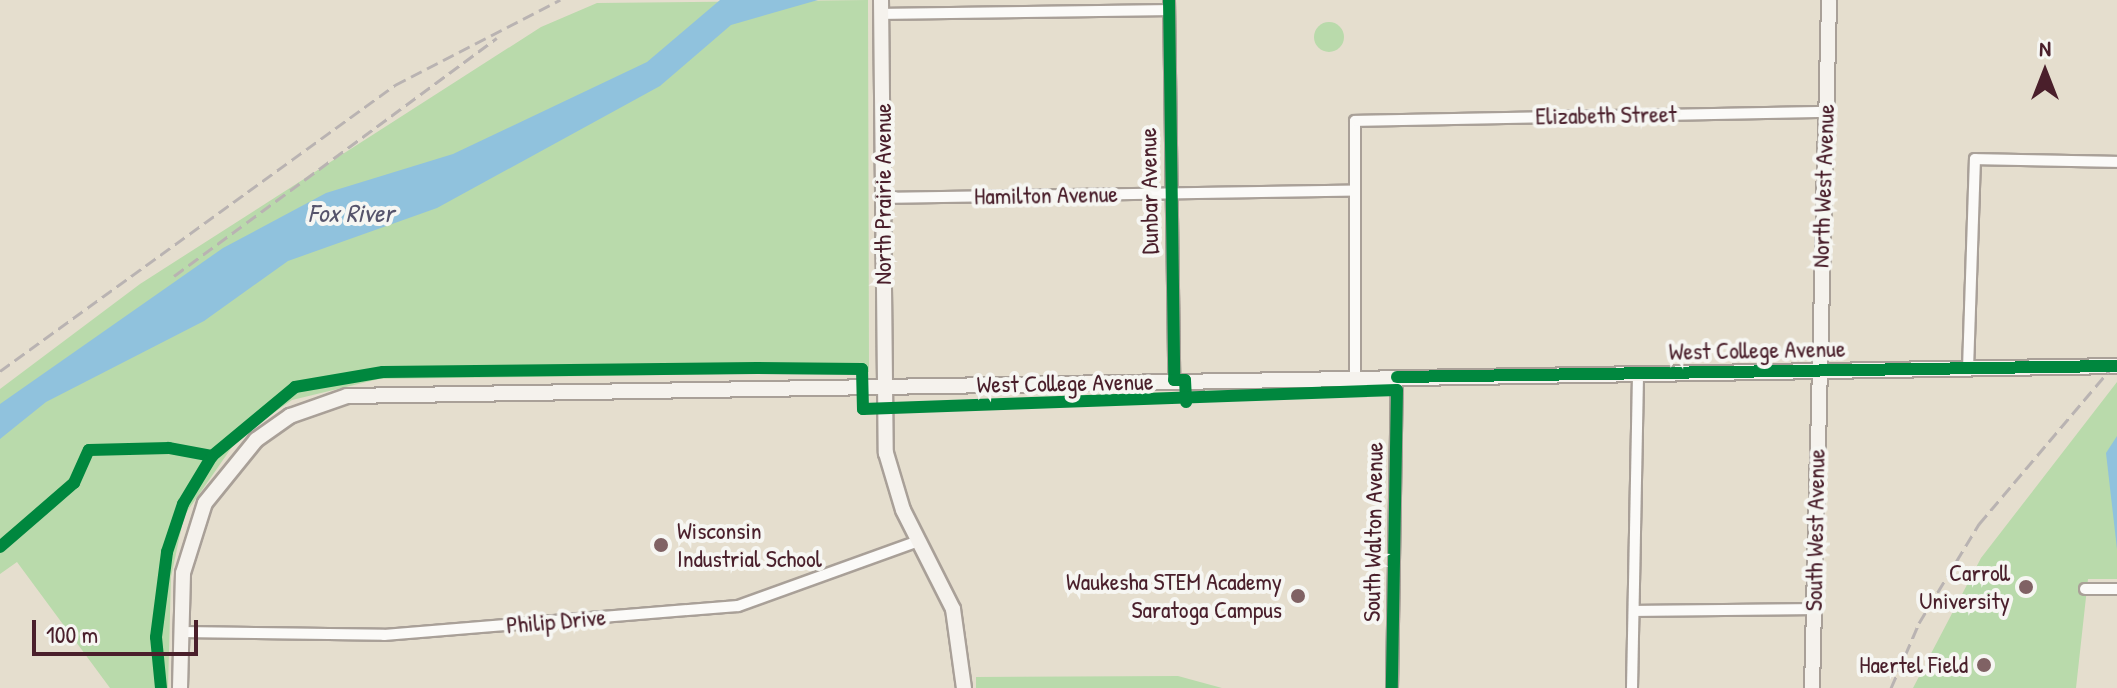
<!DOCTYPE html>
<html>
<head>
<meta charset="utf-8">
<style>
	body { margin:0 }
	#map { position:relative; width:2117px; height:688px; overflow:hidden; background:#e5dece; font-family:"Patrick Hand",sans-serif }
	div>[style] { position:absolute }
	.green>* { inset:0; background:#b9daab }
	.round { border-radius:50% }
	.water>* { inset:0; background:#90c2dd }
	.roads { filter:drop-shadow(2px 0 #a9a098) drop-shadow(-2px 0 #a9a098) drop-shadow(0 2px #a9a098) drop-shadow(0 -2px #a9a098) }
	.street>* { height:10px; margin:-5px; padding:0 5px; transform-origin:5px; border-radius:5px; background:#fbfaf8 }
	.secondary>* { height:14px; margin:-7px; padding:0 7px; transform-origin:7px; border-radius:7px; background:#f5f2ed }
	.rail>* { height:3px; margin-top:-1.5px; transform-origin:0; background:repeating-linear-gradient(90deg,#b9b3b2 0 12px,transparent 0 18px) }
	.cycleway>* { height:12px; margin:-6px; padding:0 6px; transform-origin:6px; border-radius:6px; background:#00873e }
	.dots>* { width:22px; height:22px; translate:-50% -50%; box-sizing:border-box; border:4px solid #f6f6f2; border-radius:50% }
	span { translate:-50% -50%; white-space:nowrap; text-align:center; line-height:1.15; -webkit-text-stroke:8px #f6f6f2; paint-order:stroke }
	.street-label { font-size:24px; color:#4a1f2b }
	.poi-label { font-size:24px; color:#4a1f2b }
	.left { translate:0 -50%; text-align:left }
	.right { translate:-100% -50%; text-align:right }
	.water-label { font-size:26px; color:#56546c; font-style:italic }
	.north { position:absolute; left:2005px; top:32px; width:80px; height:80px; -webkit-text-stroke:6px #f6f6f2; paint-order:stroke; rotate:0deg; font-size:22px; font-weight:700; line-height:32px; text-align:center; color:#4a1f2b }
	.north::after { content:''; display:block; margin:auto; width:28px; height:36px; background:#4a1f2b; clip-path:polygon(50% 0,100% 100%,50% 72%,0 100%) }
	.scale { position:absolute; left:32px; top:620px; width:166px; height:36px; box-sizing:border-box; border:4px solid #4a1f2b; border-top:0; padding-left:10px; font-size:24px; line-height:28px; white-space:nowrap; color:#4a1f2b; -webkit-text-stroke:6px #f6f6f2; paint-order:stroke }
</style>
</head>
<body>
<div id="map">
	<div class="green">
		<div style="clip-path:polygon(868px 0,869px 372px,379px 379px,292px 400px,239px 437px,184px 516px,171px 577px,168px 688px,110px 688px,17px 562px,0 574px,0 389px,140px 284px,541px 27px,597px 3px)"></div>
		<div class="round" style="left:1314px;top:22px;width:30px;height:30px"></div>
		<div style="clip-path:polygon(2117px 382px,2117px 579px,2088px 579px,2076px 688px,1913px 688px,1981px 558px)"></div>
		<div style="clip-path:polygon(1178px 676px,1222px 688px,976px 688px,976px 677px)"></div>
	</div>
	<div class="water">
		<div style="clip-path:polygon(720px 0,818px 0,731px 25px,660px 86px,437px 208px,288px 261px,204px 321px,46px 402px,0 439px,0 404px,223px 248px,326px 193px,453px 154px,647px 62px)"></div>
		<div style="clip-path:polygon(2117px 436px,2117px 549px,2106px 453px)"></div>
	</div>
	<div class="roads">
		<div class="street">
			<div style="left:1169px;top:0;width:380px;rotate:89.2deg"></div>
			<div style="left:881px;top:14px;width:288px;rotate:-0.8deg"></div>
			<div style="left:883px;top:198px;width:469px;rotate:-0.9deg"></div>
			<div style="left:1968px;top:369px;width:210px;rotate:-88.1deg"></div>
			<div style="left:1975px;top:159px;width:142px;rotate:1.2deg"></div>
			<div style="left:1355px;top:378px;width:257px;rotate:-90deg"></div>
			<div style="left:1355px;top:121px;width:471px;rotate:-1.1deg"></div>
			<div style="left:2085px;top:589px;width:32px"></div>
			<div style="left:1634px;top:611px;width:180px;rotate:-0.6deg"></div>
			<div style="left:181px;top:632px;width:203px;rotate:0.8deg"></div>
			<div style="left:384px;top:635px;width:355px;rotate:-4.7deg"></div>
			<div style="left:738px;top:606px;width:192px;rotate:-19.8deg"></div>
			<div style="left:1392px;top:688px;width:311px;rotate:-89.1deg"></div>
			<div style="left:1632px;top:688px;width:314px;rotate:-88.9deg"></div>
		</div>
		<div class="secondary">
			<div style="left:881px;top:0;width:453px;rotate:89.4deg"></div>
			<div style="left:886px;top:453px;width:59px;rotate:73.4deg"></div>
			<div style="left:903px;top:510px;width:111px;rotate:63.2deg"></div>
			<div style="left:953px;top:609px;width:80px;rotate:82.1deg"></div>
			<div style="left:180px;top:688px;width:115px;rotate:-88.5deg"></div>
			<div style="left:183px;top:573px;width:73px;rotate:-72.6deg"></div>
			<div style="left:205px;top:503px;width:81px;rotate:-51deg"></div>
			<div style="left:256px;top:440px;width:42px;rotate:-35.2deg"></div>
			<div style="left:290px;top:416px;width:60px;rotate:-19.3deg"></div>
			<div style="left:347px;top:396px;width:1770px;rotate:-0.97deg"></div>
			<div style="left:1812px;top:688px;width:688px;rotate:-88.58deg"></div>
		</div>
	</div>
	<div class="rail">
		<div style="left:174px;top:276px;width:401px;rotate:-36.4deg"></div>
		<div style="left:0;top:371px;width:488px;rotate:-35.9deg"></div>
		<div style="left:395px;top:85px;width:186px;rotate:-27.3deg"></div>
		<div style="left:1891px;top:688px;width:71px;rotate:-66.7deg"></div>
		<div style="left:1919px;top:623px;width:116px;rotate:-58.8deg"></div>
		<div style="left:1979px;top:524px;width:214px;rotate:-49.7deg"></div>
	</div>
	<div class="cycleway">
		<div style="left:1169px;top:0;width:380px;rotate:89.2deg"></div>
		<div style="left:1174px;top:380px;width:11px"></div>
		<div style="left:1185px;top:380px;width:22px;rotate:87deg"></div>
		<div style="left:1397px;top:377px;width:720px;rotate:-0.88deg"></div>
		<div style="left:0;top:547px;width:98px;rotate:-40.9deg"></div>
		<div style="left:74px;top:483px;width:36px;rotate:-66deg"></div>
		<div style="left:89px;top:450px;width:80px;rotate:-1.4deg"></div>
		<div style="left:169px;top:448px;width:44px;rotate:10.5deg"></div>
		<div style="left:161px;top:688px;width:51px;rotate:-95.6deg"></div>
		<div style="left:156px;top:637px;width:86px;rotate:-82.6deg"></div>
		<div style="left:167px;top:552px;width:51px;rotate:-71.6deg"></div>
		<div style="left:183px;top:504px;width:56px;rotate:-58.9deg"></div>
		<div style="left:212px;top:456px;width:108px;rotate:-39.7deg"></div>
		<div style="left:295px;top:387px;width:89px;rotate:-9.7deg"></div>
		<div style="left:383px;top:372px;width:374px;rotate:-0.6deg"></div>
		<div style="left:757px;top:368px;width:105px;rotate:0.5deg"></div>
		<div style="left:862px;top:369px;width:40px;rotate:88.6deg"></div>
		<div style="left:863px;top:409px;width:534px;rotate:-2.04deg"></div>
		<div style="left:1397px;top:390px;width:298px;rotate:91deg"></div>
	</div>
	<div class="dots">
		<div style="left:661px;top:545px;background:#806264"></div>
		<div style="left:2026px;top:587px;background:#806264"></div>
		<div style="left:1298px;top:596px;background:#806264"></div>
		<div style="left:1984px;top:665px;background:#806264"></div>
	</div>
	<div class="street-label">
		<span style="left:1606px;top:115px;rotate:-1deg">Elizabeth Street</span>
		<span style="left:1823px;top:186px;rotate:-88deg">North West Avenue</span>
		<span style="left:1149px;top:191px;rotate:-91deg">Dunbar Avenue</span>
		<span style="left:883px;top:194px;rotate:-90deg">North Prairie Avenue</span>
		<span style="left:1046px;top:195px;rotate:-1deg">Hamilton Avenue</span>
		<span style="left:1757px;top:350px;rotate:-1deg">West College Avenue</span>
		<span style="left:1065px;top:383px;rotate:-1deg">West College Avenue</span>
		<span style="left:1815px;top:530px;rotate:-89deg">South West Avenue</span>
		<span style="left:1373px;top:532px;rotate:-89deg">South Walton Avenue</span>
		<span style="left:556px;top:621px;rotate:-5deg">Philip Drive</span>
	</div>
	<div class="poi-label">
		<span class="left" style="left:677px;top:545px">Wisconsin<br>Industrial School</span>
		<span class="right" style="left:2010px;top:587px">Carroll<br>University</span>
		<span class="right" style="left:1282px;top:596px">Waukesha STEM Academy<br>Saratoga Campus</span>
		<span class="right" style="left:1968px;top:665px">Haertel Field</span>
	</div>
	<div class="water-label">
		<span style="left:351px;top:213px">Fox River</span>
	</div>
	<div class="north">N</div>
	<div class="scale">100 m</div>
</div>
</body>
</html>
